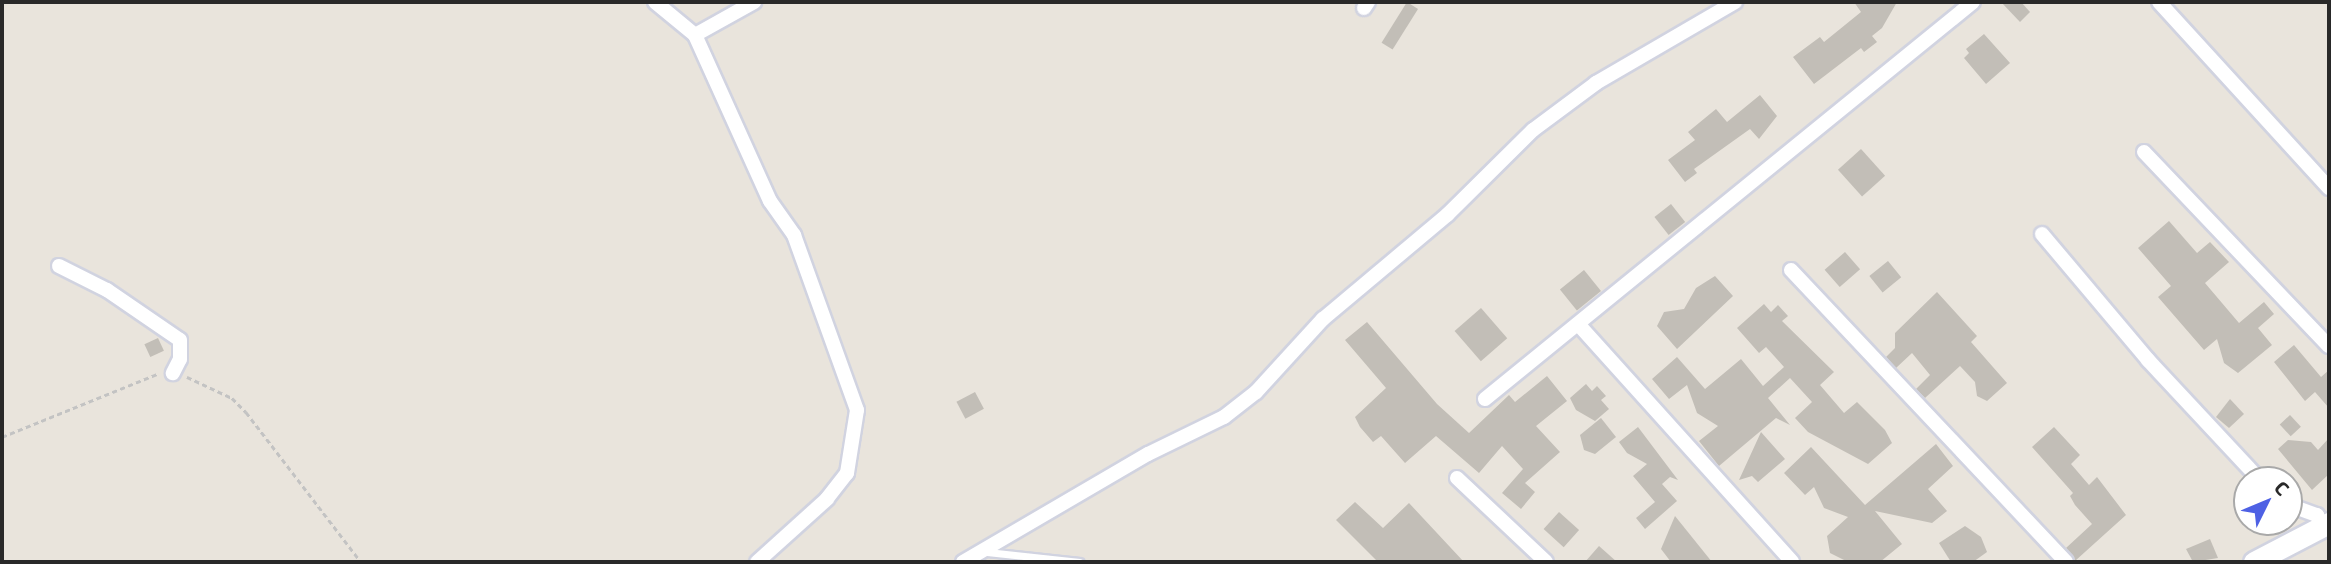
<!DOCTYPE html>
<html>
<head>
<meta charset="utf-8">
<style>
	body { margin:0 }
	#map { position:relative; width:2331px; height:564px; overflow:hidden; background:#e9e4dc; font-family:"Exo 2",sans-serif }
	div>[style] { position:absolute }
	.building>* { inset:0; background:#c2beb7; transform-origin:0 0 }
	.path>* { height:2.5px; margin-top:-1.25px; transform-origin:0; background:repeating-linear-gradient(90deg,#c3c3c3 0 5px,transparent 0 8.5px) }
	.roads { filter:drop-shadow(2px 0 #d1d3e0) drop-shadow(-2px 0 #d1d3e0) drop-shadow(0 2px #d1d3e0) drop-shadow(0 -2px #d1d3e0) }
	.lane>* { height:7px; margin:-3.5px; padding:0 3.5px; transform-origin:3.5px; border-radius:3.5px; background:#fff }
	.street>* { height:14px; margin:-7px; padding:0 7px; transform-origin:7px; border-radius:7px; background:#fff }
	.secondary>* { height:21px; margin:-10.5px; padding:0 10.5px; transform-origin:10.5px; border-radius:10.5px; background:#fff }
	span { translate:-50% -50%; white-space:nowrap; text-align:center; line-height:1.15; -webkit-text-stroke:7px #fff; paint-order:stroke }
	.frame { position:absolute; inset:0; border:4px solid #292929; pointer-events:none }
	.north { position:absolute; left:2233px; top:466px; width:70px; height:70px; box-sizing:border-box; background:#fff; border:2px solid #a9a9a9; border-radius:50%; rotate:47deg; font-size:19px; font-weight:700; line-height:28px; text-align:center; color:#292929 }
	.north::after { content:''; display:block; margin:auto; width:24px; height:32px; background:#4e61e4; clip-path:polygon(50% 0,100% 100%,50% 72%,0 100%) }
</style>
</head>
<body>
<div id="map">
	<div class="building">
		<div style="left:1407px;top:2px;width:13px;height:48px;rotate:32deg"></div>
		<div style="clip-path:polygon(1854px 2px,1897px 2px,1882px 28px,1872px 36px,1877px 42px,1864px 52px,1861px 48px,1814px 84px,1793px 57px,1820px 37px,1824px 42px,1861px 12px)"></div>
		<div style="clip-path:polygon(2001px 2px,2021px 2px,2030px 12px,2020px 22px)"></div>
		<div style="clip-path:polygon(1984px 34px,2010px 63px,1986px 84px,1964px 58px,1969px 53px,1966px 49px)"></div>
		<div style="clip-path:polygon(1760px 95px,1777px 116px,1759px 139px,1750px 129px,1694px 169px,1697px 173px,1685px 182px,1668px 160px,1695px 140px,1688px 132px,1716px 109px,1727px 122px)"></div>
		<div style="left:1861px;top:149px;width:36px;height:31px;rotate:48deg"></div>
		<div style="left:1671px;top:204px;width:23px;height:21px;rotate:52deg"></div>
		<div style="clip-path:polygon(2169px 221px,2197px 253px,2210px 242px,2229px 262px,2205px 283px,2239px 323px,2264px 302px,2274px 314px,2258px 328px,2272px 345px,2238px 373px,2224px 363px,2217px 339px,2204px 350px,2158px 297px,2171px 286px,2138px 248px)"></div>
		<div style="left:1845px;top:252px;width:23px;height:27px;rotate:49deg"></div>
		<div style="left:1888px;top:261px;width:21px;height:24px;rotate:51deg"></div>
		<div style="left:1584px;top:270px;width:27px;height:31px;rotate:51deg"></div>
		<div style="clip-path:polygon(1715px 276px,1733px 296px,1677px 349px,1657px 326px,1664px 312px,1684px 309px,1696px 288px)"></div>
		<div style="clip-path:polygon(1937px 292px,1977px 336px,1971px 342px,2007px 383px,1987px 401px,1977px 396px,1975px 382px,1960px 366px,1925px 398px,1916px 389px,1930px 375px,1912px 353px,1896px 368px,1886px 357px,1895px 348px,1895px 333px)"></div>
		<div style="clip-path:polygon(1764px 304px,1771px 312px,1778px 305px,1788px 316px,1782px 321px,1834px 372px,1820px 385px,1844px 413px,1857px 402px,1885px 430px,1892px 443px,1868px 464px,1808px 432px,1795px 418px,1812px 402px,1790px 378px,1768px 398px,1790px 425px,1776px 418px,1719px 466px,1699px 441px,1718px 426px,1697px 413px,1687px 385px,1669px 399px,1652px 379px,1677px 357px,1705px 389px,1741px 359px,1763px 386px,1784px 367px,1766px 347px,1759px 353px,1737px 328px)"></div>
		<div style="left:1481px;top:308px;width:40px;height:35px;rotate:49deg"></div>
		<div style="clip-path:polygon(1367px 322px,1437px 404px,1469px 433px,1509px 395px,1515px 402px,1547px 376px,1567px 401px,1536px 426px,1560px 452px,1525px 483px,1535px 492px,1521px 509px,1502px 493px,1523px 469px,1502px 446px,1479px 473px,1436px 436px,1405px 463px,1381px 436px,1373px 442px,1360px 427px,1355px 417px,1386px 388px,1345px 340px)"></div>
		<div style="left:158px;top:338px;width:14px;height:15px;rotate:65deg"></div>
		<div style="clip-path:polygon(2294px 345px,2321px 377px,2329px 370px,2329px 408px,2315px 392px,2305px 401px,2274px 362px)"></div>
		<div style="clip-path:polygon(1586px 384px,1592px 391px,1597px 386px,1606px 396px,1601px 400px,1609px 409px,1595px 421px,1576px 410px,1570px 398px)"></div>
		<div style="left:975px;top:392px;width:19px;height:21px;rotate:62deg"></div>
		<div style="clip-path:polygon(2230px 399px,2244px 414px,2229px 428px,2216px 417px)"></div>
		<div style="left:2290px;top:415px;width:16px;height:14px;rotate:47deg"></div>
		<div style="clip-path:polygon(1601px 418px,1616px 437px,1595px 454px,1584px 450px,1580px 435px)"></div>
		<div style="clip-path:polygon(1638px 427px,1678px 480px,1670px 477px,1662px 484px,1677px 501px,1645px 529px,1636px 518px,1655px 502px,1633px 476px,1647px 464px,1627px 453px,1619px 442px)"></div>
		<div style="clip-path:polygon(2054px 427px,2080px 455px,2071px 464px,2089px 485px,2097px 477px,2126px 515px,2075px 561px,2066px 548px,2092px 524px,2075px 505px,2070px 496px,2073px 493px,2032px 447px)"></div>
		<div style="clip-path:polygon(1761px 432px,1785px 459px,1758px 482px,1752px 476px,1739px 480px)"></div>
		<div style="clip-path:polygon(2329px 438px,2329px 474px,2312px 490px,2278px 449px,2288px 440px,2311px 442px,2318px 450px)"></div>
		<div style="clip-path:polygon(1936px 444px,1953px 466px,1928px 489px,1947px 511px,1932px 523px,1875px 511px,1902px 544px,1880px 562px,1848px 562px,1830px 553px,1827px 536px,1848px 517px,1824px 508px,1814px 487px,1805px 495px,1784px 473px,1811px 447px,1865px 505px)"></div>
		<div style="clip-path:polygon(1355px 502px,1383px 528px,1409px 503px,1464px 562px,1378px 562px,1336px 520px)"></div>
		<div style="left:1559px;top:512px;width:27px;height:23px;rotate:42deg"></div>
		<div style="clip-path:polygon(1675px 516px,1712px 562px,1671px 562px,1661px 549px)"></div>
		<div style="clip-path:polygon(1965px 526px,1981px 537px,1987px 552px,1973px 562px,1951px 562px,1939px 543px)"></div>
		<div style="clip-path:polygon(2210px 539px,2218px 558px,2193px 562px,2186px 549px)"></div>
		<div style="clip-path:polygon(1599px 546px,1617px 562px,1585px 562px)"></div>
	</div>
	<div class="path">
		<div style="left:187px;top:377px;width:50px;rotate:25deg"></div>
		<div style="left:232px;top:398px;width:20px;rotate:45deg"></div>
		<div style="left:246px;top:412px;width:189px;rotate:52.5deg"></div>
		<div style="left:2px;top:437px;width:167px;rotate:-22.1deg"></div>
	</div>
	<div class="roads">
		<div class="lane">
			<div style="left:987px;top:552px;width:93px;rotate:6.2deg"></div>
		</div>
		<div class="street">
			<div style="left:655px;top:2px;width:52px;rotate:39.5deg"></div>
			<div style="left:695px;top:35px;width:182px;rotate:65.7deg"></div>
			<div style="left:770px;top:201px;width:42px;rotate:54.8deg"></div>
			<div style="left:794px;top:235px;width:186px;rotate:70.2deg"></div>
			<div style="left:857px;top:410px;width:64px;rotate:99deg"></div>
			<div style="left:847px;top:473px;width:33px;rotate:128deg"></div>
			<div style="left:827px;top:499px;width:94px;rotate:138deg"></div>
			<div style="left:2159px;top:2px;width:252px;rotate:47.6deg"></div>
			<div style="left:1364px;top:8px;width:7px;rotate:-56deg"></div>
			<div style="left:695px;top:35px;width:68px;rotate:-29.2deg"></div>
			<div style="left:2144px;top:152px;width:268px;rotate:46.4deg"></div>
			<div style="left:2042px;top:234px;width:165px;rotate:49.9deg"></div>
			<div style="left:2148px;top:360px;width:164px;rotate:47deg"></div>
			<div style="left:59px;top:266px;width:54px;rotate:26.6deg"></div>
			<div style="left:107px;top:290px;width:88px;rotate:34.4deg"></div>
			<div style="left:180px;top:340px;width:19px;rotate:90deg"></div>
			<div style="left:180px;top:359px;width:16px;rotate:117deg"></div>
			<div style="left:1791px;top:270px;width:401px;rotate:46.7deg"></div>
			<div style="left:1578px;top:324px;width:320px;rotate:48deg"></div>
			<div style="left:1485px;top:399px;width:629px;rotate:-39.13deg"></div>
			<div style="left:1457px;top:478px;width:122px;rotate:43.3deg"></div>
			<div style="left:2289px;top:505px;width:30px;rotate:20deg"></div>
			<div style="left:2317px;top:515px;width:13px;rotate:67deg"></div>
			<div style="left:963px;top:562px;width:214px;rotate:-30.3deg"></div>
			<div style="left:1148px;top:454px;width:85px;rotate:-26deg"></div>
			<div style="left:1224px;top:417px;width:41px;rotate:-38deg"></div>
			<div style="left:1256px;top:392px;width:99px;rotate:-47.5deg"></div>
			<div style="left:1323px;top:319px;width:162px;rotate:-40deg"></div>
			<div style="left:1447px;top:215px;width:121px;rotate:-44.7deg"></div>
			<div style="left:1533px;top:130px;width:79px;rotate:-36.7deg"></div>
			<div style="left:1596px;top:83px;width:161px;rotate:-30.2deg"></div>
		</div>
		<div class="secondary">
			<div style="left:2254px;top:562px;width:85px;rotate:-27.5deg"></div>
		</div>
	</div>
	<div class="frame"></div>
	<div class="north">С</div>
</div>
</body>
</html>
